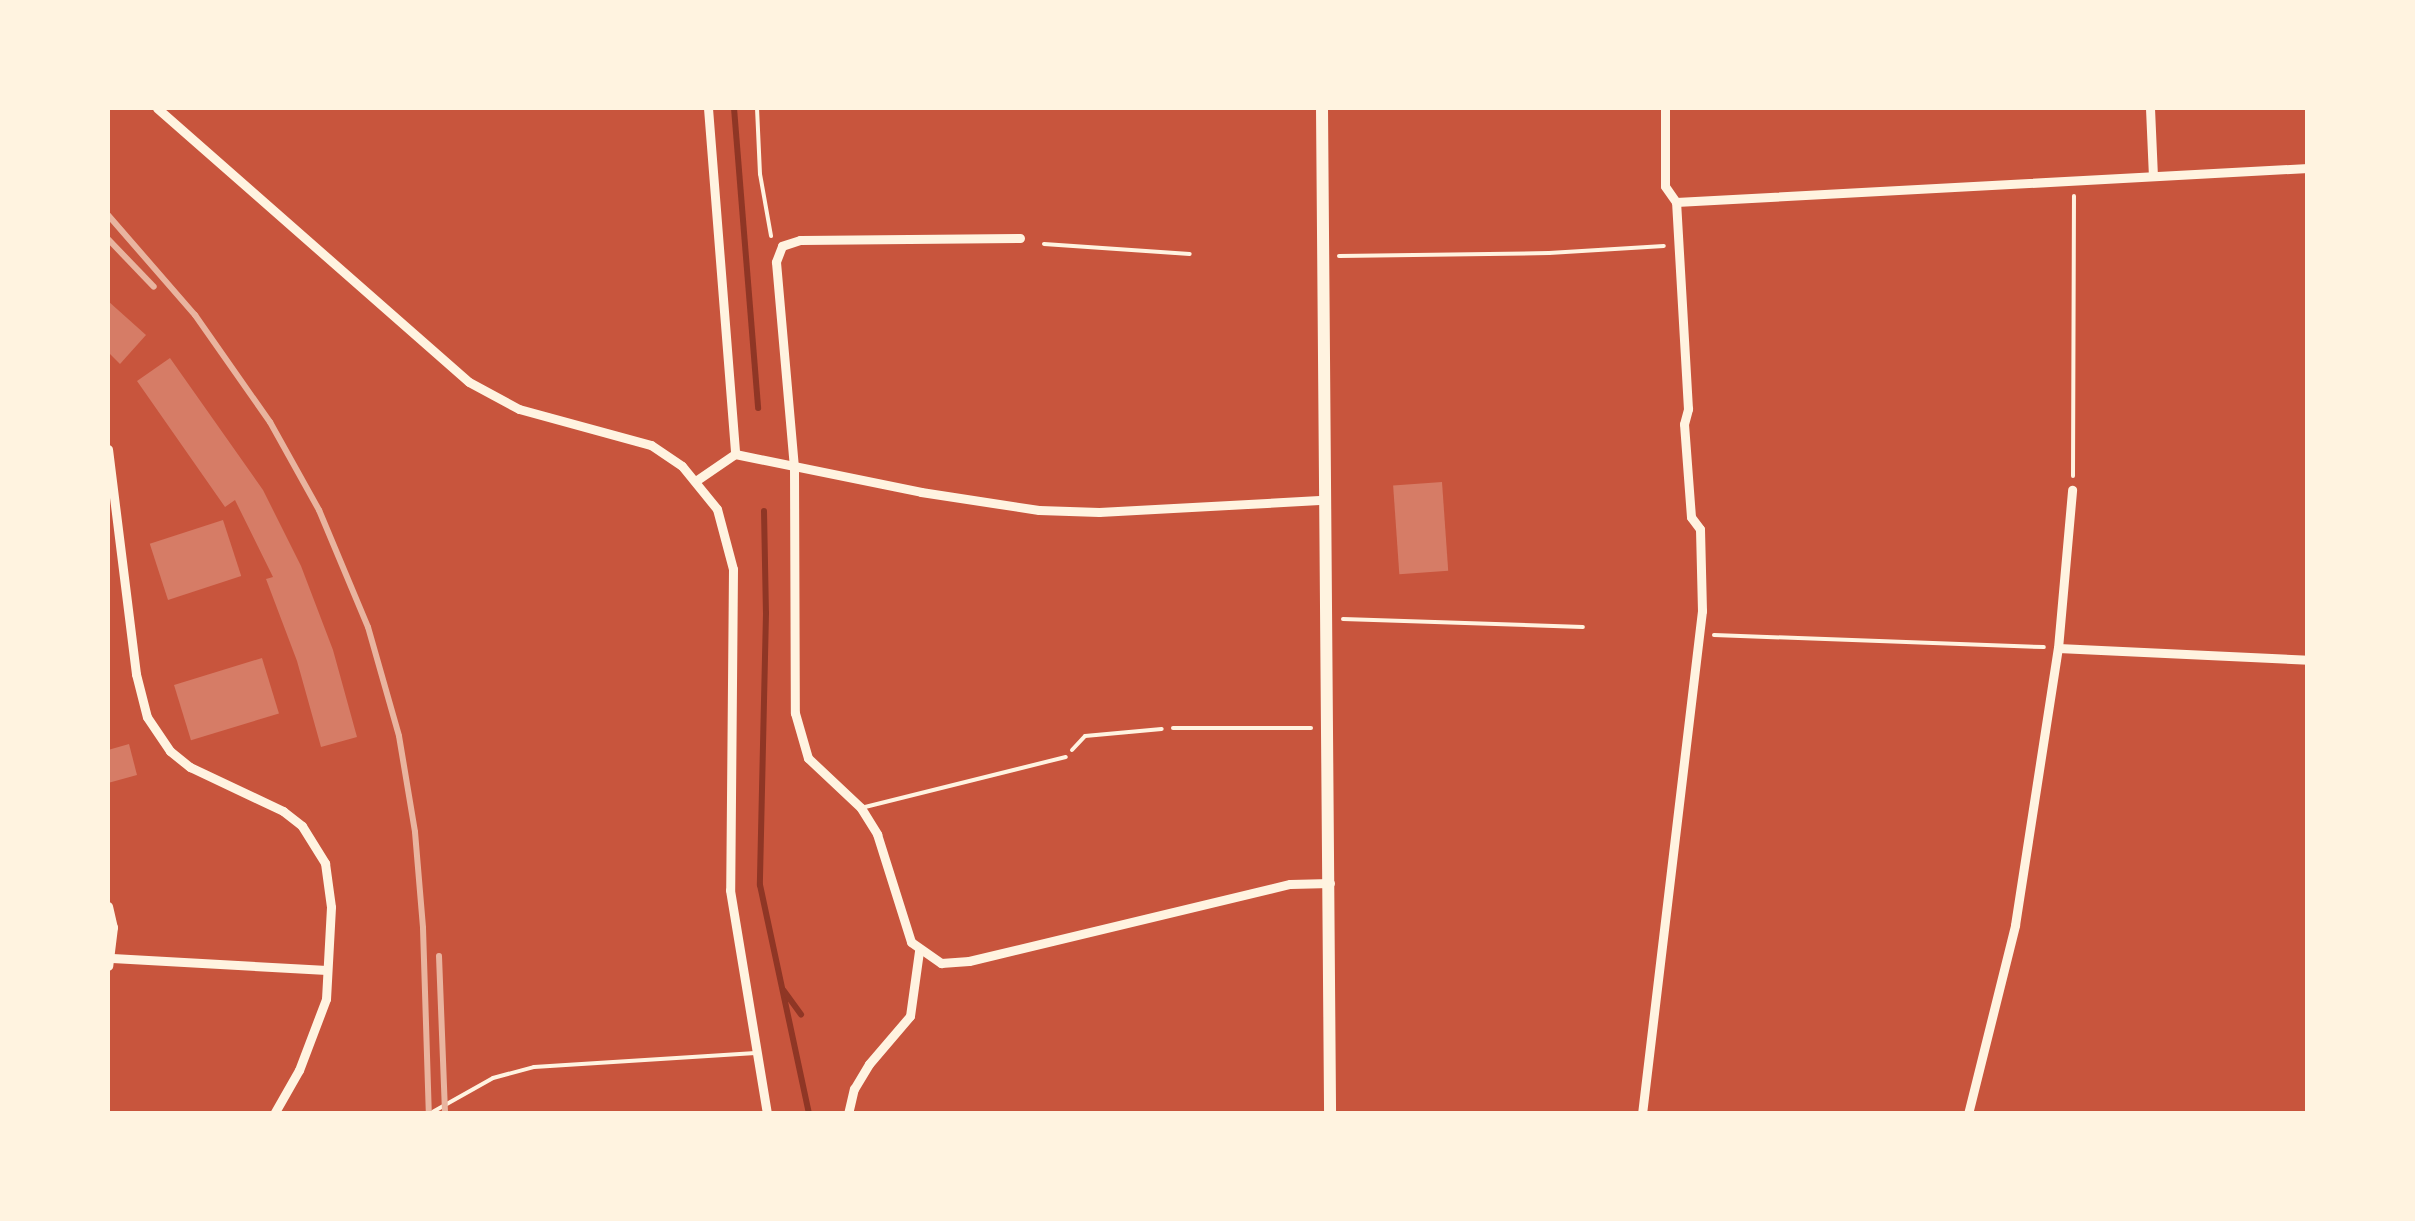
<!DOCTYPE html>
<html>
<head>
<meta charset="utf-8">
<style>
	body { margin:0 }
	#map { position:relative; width:2415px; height:1221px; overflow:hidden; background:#c8553d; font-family:Lato,sans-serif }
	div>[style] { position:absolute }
	.stream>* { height:6px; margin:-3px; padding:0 3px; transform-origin:3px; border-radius:3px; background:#8f3625 }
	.building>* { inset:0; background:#d67c66; transform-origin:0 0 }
	.path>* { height:4px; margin:-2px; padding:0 2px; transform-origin:2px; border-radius:2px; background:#fff3e0 }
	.service>* { height:4px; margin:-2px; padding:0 2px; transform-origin:2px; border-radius:2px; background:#fff3e0 }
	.minor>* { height:9px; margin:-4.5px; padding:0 4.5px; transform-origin:4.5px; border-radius:4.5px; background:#fff3e0 }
	.secondary>* { height:12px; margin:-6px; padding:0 6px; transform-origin:6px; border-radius:6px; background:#fff3e0 }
	.rail>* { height:6px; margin:-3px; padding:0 3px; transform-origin:3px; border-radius:3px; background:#e9b49f }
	span { translate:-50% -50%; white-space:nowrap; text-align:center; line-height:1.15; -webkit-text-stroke:10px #fff3e0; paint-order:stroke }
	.frame { position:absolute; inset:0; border:110px solid #fff3e0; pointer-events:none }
</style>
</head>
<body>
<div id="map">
	<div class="stream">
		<div style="left:734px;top:108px;width:301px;rotate:85.4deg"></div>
		<div style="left:764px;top:511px;width:102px;rotate:88.9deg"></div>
		<div style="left:766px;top:613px;width:272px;rotate:91.3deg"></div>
		<div style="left:760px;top:885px;width:234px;rotate:77.9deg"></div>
		<div style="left:784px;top:991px;width:29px;rotate:54deg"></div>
	</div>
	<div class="building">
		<div style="clip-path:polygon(108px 301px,146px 335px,120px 364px,108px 352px)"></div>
		<div style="clip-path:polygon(170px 358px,263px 490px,301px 566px,333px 650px,357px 737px,321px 747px,297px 661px,266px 579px,273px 577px,235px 500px,225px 507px,137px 381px)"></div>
		<div style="left:1442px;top:482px;width:89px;height:49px;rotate:86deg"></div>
		<div style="left:223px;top:520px;width:59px;height:77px;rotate:72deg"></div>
		<div style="left:262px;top:658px;width:58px;height:92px;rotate:73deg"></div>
		<div style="clip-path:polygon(129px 744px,137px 775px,108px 783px,108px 750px)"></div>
	</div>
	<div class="path">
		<div style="left:757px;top:108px;width:66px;rotate:87.4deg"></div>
		<div style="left:760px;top:174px;width:63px;rotate:79.9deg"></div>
		<div style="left:1044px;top:244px;width:146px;rotate:3.9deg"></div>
		<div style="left:1339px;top:256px;width:210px;rotate:-0.8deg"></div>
		<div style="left:1549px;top:253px;width:115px;rotate:-3.5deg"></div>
		<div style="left:2073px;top:476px;width:280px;rotate:-89.8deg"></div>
		<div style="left:1343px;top:619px;width:240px;rotate:1.9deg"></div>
		<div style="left:1714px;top:635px;width:330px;rotate:2.1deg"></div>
		<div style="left:1072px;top:750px;width:19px;rotate:-47deg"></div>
		<div style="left:1085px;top:736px;width:77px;rotate:-5.2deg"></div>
	</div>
	<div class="service">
		<div style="left:1173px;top:728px;width:138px"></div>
		<div style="left:861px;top:808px;width:211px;rotate:-14deg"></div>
		<div style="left:429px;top:1114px;width:73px;rotate:-29.4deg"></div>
		<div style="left:493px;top:1078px;width:42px;rotate:-15deg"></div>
		<div style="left:534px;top:1067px;width:222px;rotate:-3.6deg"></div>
	</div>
	<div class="minor">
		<div style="left:157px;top:108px;width:415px;rotate:41.3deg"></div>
		<div style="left:469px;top:382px;width:57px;rotate:28.4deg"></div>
		<div style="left:519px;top:409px;width:137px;rotate:15.3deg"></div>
		<div style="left:651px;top:445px;width:37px;rotate:34deg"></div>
		<div style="left:682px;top:466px;width:55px;rotate:50.9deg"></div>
		<div style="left:717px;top:509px;width:62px;rotate:75.1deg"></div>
		<div style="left:733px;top:569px;width:321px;rotate:90.5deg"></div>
		<div style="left:730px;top:890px;width:227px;rotate:80.6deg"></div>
		<div style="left:708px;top:108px;width:347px;rotate:85.5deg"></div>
		<div style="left:2150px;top:108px;width:68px;rotate:87.5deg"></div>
		<div style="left:1676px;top:202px;width:633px;rotate:-3.08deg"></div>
		<div style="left:1020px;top:238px;width:220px;rotate:179.5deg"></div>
		<div style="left:800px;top:240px;width:19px;rotate:162deg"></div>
		<div style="left:782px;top:246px;width:17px;rotate:111deg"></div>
		<div style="left:776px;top:262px;width:206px;rotate:85deg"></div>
		<div style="left:794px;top:467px;width:246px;rotate:89.8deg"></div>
		<div style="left:795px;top:713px;width:47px;rotate:73.9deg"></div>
		<div style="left:808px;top:758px;width:73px;rotate:43.3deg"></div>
		<div style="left:861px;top:808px;width:31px;rotate:58deg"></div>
		<div style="left:877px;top:834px;width:113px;rotate:72.5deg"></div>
		<div style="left:911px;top:942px;width:37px;rotate:35deg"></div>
		<div style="left:941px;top:963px;width:28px;rotate:-4deg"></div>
		<div style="left:969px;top:961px;width:330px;rotate:-13.5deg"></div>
		<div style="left:1290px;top:884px;width:40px;rotate:-1.4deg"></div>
		<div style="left:108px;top:449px;width:227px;rotate:82.9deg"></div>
		<div style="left:136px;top:674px;width:44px;rotate:75.7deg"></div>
		<div style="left:147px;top:717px;width:41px;rotate:55.9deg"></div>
		<div style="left:170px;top:751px;width:26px;rotate:39deg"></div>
		<div style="left:190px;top:767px;width:103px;rotate:25.3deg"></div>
		<div style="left:283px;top:811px;width:24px;rotate:38deg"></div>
		<div style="left:302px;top:826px;width:44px;rotate:58.1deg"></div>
		<div style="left:325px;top:863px;width:44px;rotate:82.2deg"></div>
		<div style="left:331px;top:907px;width:92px;rotate:93.1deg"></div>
		<div style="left:326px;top:999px;width:76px;rotate:110.8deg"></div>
		<div style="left:299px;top:1070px;width:51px;rotate:119.6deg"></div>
		<div style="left:697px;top:480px;width:46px;rotate:-34.4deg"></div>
		<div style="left:735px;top:454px;width:190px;rotate:11.5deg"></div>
		<div style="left:921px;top:492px;width:119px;rotate:8.7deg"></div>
		<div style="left:1039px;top:510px;width:60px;rotate:1.9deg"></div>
		<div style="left:1099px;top:512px;width:225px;rotate:-3.1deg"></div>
		<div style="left:2058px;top:648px;width:250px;rotate:2.7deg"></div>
		<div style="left:108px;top:906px;width:22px;rotate:77deg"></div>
		<div style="left:113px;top:927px;width:39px;rotate:97deg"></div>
		<div style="left:112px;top:958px;width:215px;rotate:3.2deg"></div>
		<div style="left:848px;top:1114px;width:26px;rotate:-77deg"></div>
		<div style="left:854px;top:1089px;width:29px;rotate:-59deg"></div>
		<div style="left:869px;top:1064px;width:63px;rotate:-49.5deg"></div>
		<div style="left:910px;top:1016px;width:66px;rotate:-82.1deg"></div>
		<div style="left:1642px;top:1114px;width:507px;rotate:-83.2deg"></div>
		<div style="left:1702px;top:611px;width:82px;rotate:-91.4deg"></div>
		<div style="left:1700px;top:529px;width:15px;rotate:-127deg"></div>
		<div style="left:1691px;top:517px;width:93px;rotate:-94.3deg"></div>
		<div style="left:1684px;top:424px;width:16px;rotate:-75deg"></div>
		<div style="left:1688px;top:409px;width:207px;rotate:-93.3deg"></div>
		<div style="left:1676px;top:202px;width:19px;rotate:-125deg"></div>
		<div style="left:1665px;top:186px;width:78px;rotate:-90deg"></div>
		<div style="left:1968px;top:1114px;width:195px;rotate:-76deg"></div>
		<div style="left:2015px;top:925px;width:280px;rotate:-81.2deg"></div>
		<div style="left:2058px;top:648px;width:159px;rotate:-84.9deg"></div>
	</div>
	<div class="secondary">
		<div style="left:1322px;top:108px;width:1006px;rotate:89.54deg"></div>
	</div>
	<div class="rail">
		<div style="left:108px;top:215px;width:133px;rotate:49deg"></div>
		<div style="left:195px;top:315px;width:131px;rotate:55deg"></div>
		<div style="left:270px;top:422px;width:101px;rotate:60.9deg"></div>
		<div style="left:319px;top:510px;width:127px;rotate:67.3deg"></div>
		<div style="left:368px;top:627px;width:113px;rotate:74.1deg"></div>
		<div style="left:399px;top:736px;width:97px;rotate:80.5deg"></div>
		<div style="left:415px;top:832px;width:96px;rotate:85.2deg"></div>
		<div style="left:423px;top:928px;width:186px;rotate:88.2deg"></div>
		<div style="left:108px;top:239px;width:66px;rotate:46.2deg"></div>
		<div style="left:439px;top:956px;width:158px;rotate:87.8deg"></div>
	</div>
	<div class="frame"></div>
</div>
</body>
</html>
